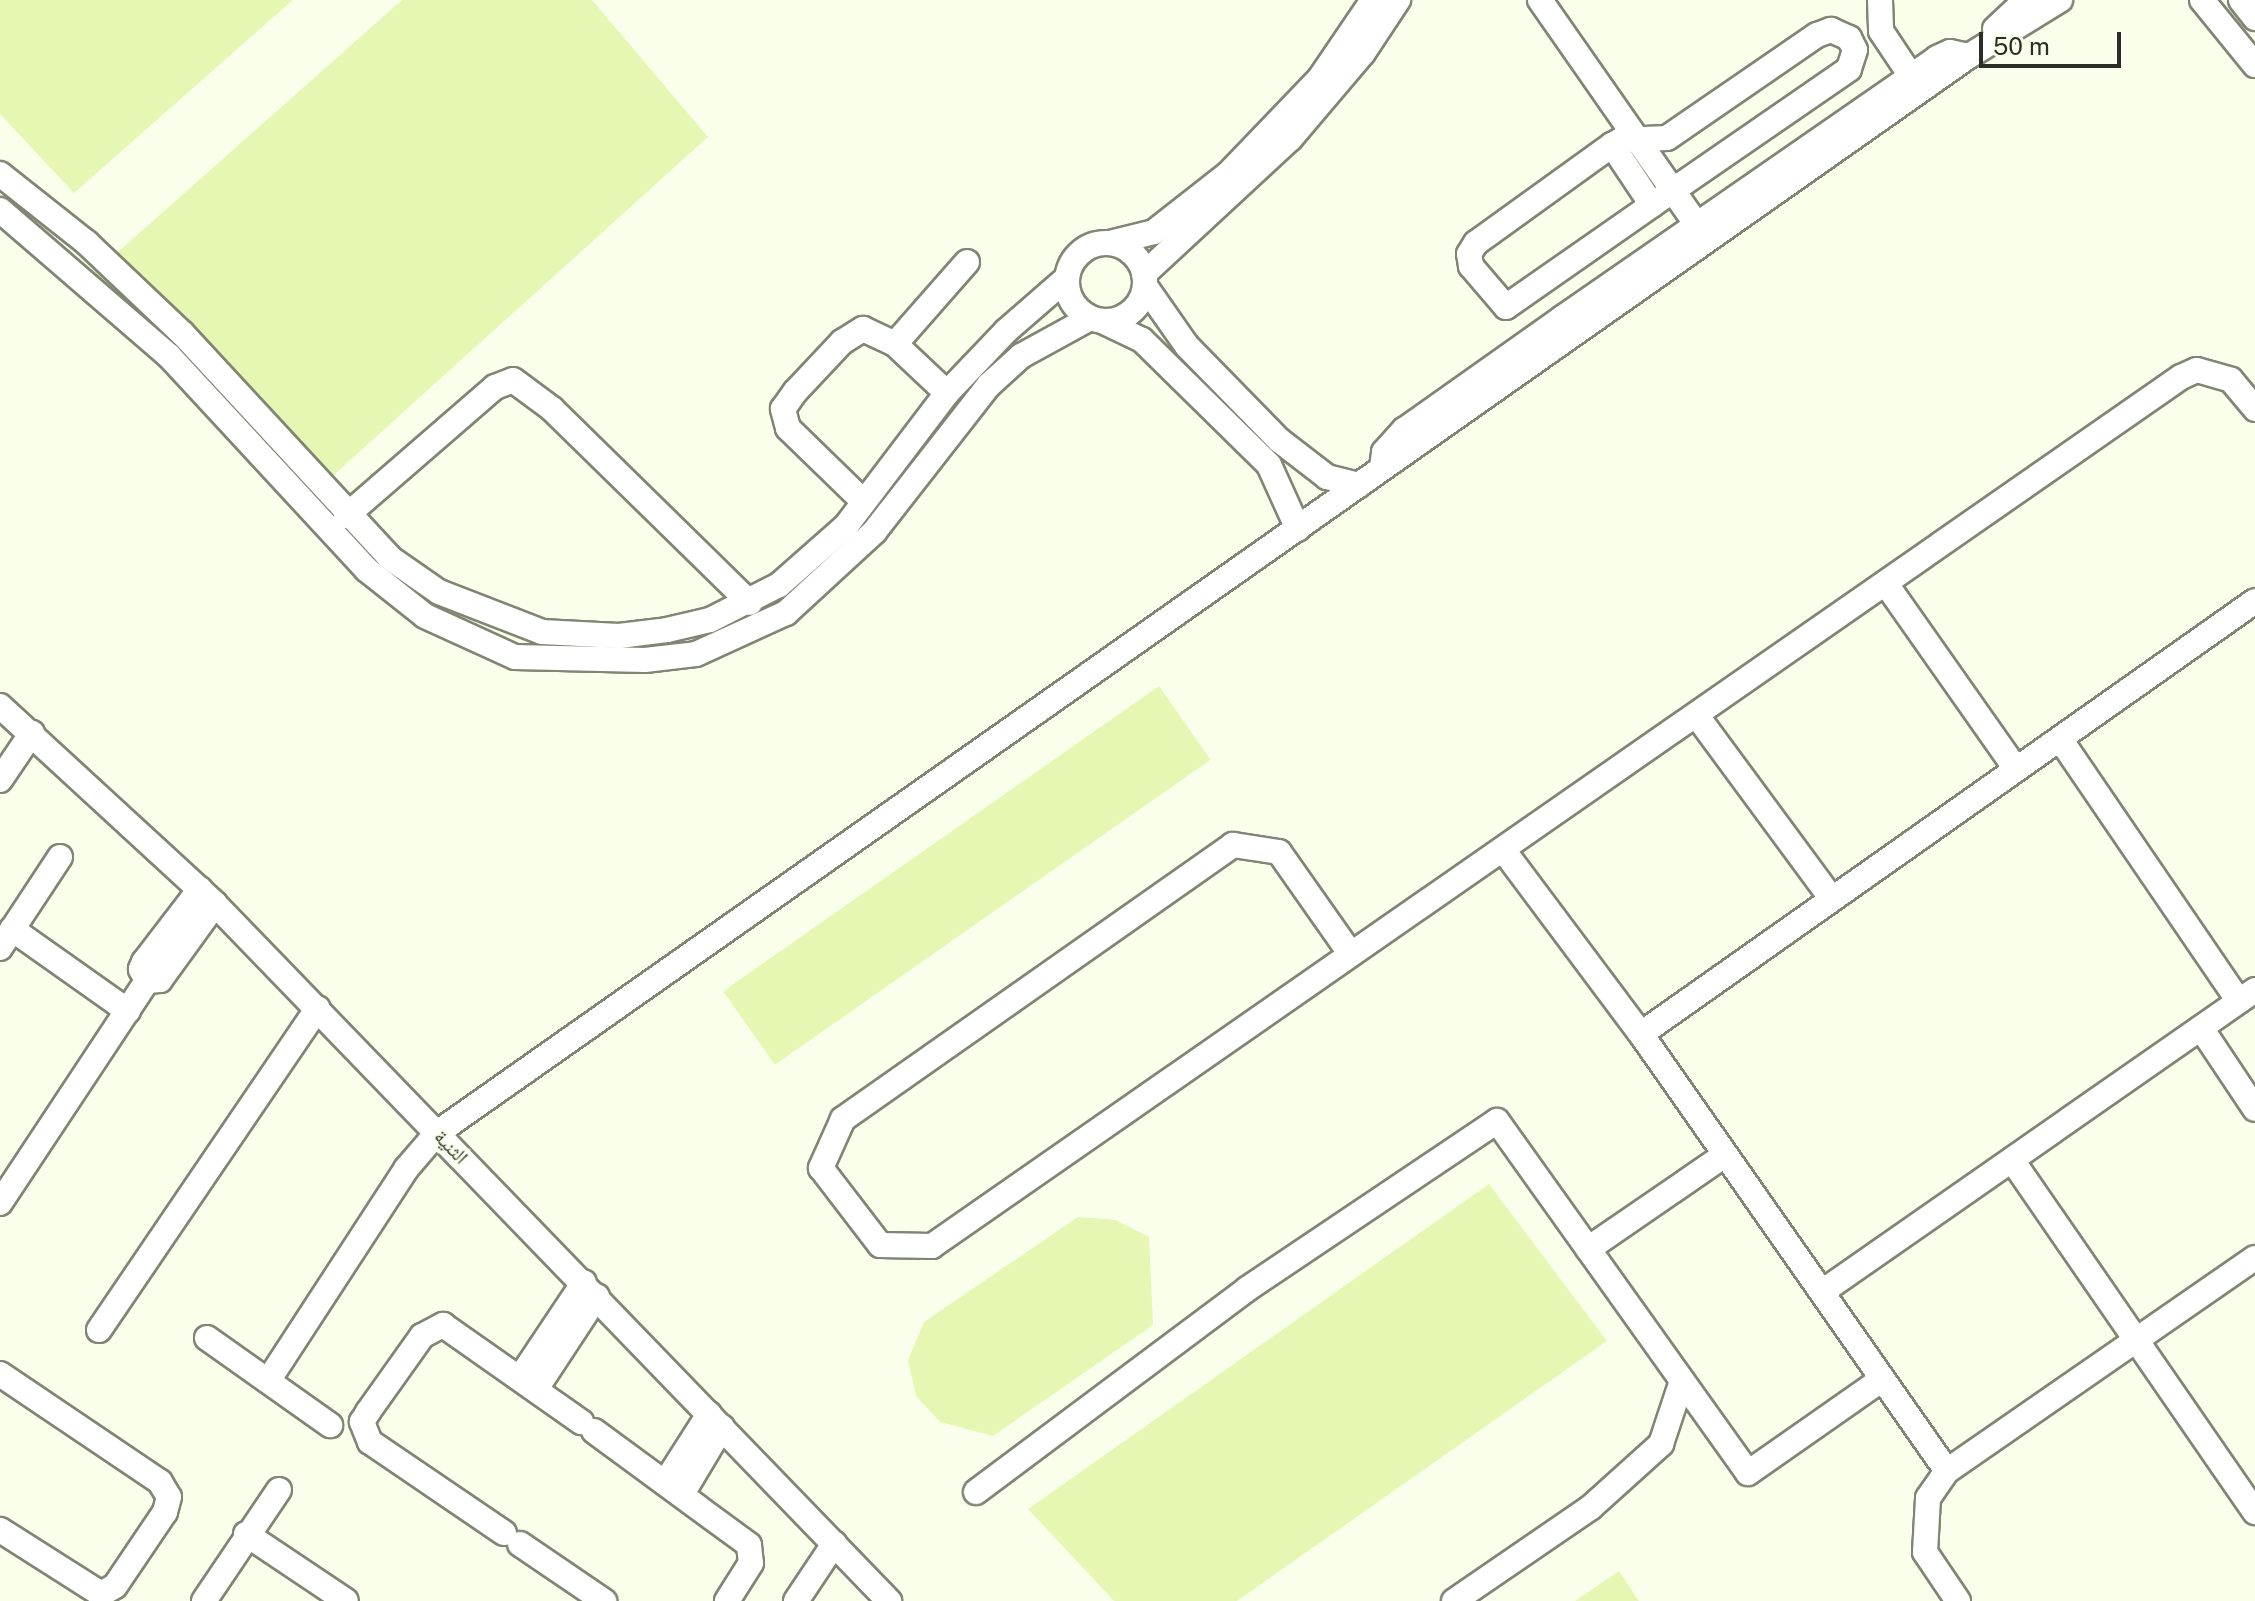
<!DOCTYPE html>
<html>
<head>
<meta charset="utf-8">
<style>
	body { margin:0 }
	#map { position:relative; width:2255px; height:1601px; overflow:hidden; background:#f9ffeb; font-family:"Public Sans","Noto Naskh Arabic",sans-serif }
	div>[style] { position:absolute }
	.green>* { inset:0; background:#e5f7b3; transform-origin:0 0 }
	.roads { filter:drop-shadow(2px 0 #808574) drop-shadow(-2px 0 #808574) drop-shadow(0 2px #808574) drop-shadow(0 -2px #808574) }
	.minor>* { height:24px; margin:-12px; padding:0 12px; transform-origin:12px; border-radius:12px; background:#fff }
	.minor>.ring { margin:-12px; padding:0; box-sizing:content-box; background:none; border:24px solid #fff; border-radius:50% }
	span { translate:-50% -50%; white-space:nowrap; text-align:center; line-height:1.15; -webkit-text-stroke:6px #f9ffeb; paint-order:stroke }
	.street-label { font-size:20px; color:#2b2d26 }
	.scale { position:absolute; left:1979px; top:32px; width:142px; height:36px; box-sizing:border-box; border:4px solid #2b2d26; border-top:0; padding-left:10px; font-size:24px; line-height:28px; white-space:nowrap; color:#2b2d26; -webkit-text-stroke:6px #f9ffeb; paint-order:stroke }
</style>
</head>
<body>
<div id="map">
	<div class="green">
		<div style="clip-path:polygon(0 0,293px 0,74px 193px,0 114px)"></div>
		<div style="clip-path:polygon(402px 0,592px 0,708px 137px,295px 510px,93px 274px)"></div>
		<div style="left:1159px;top:686px;width:90px;height:532px;rotate:55deg"></div>
		<div style="clip-path:polygon(1489px 1184px,1607px 1341px,1237px 1601px,1114px 1601px,1028px 1509px)"></div>
		<div style="clip-path:polygon(1078px 1217px,1116px 1220px,1149px 1237px,1153px 1325px,993px 1436px,940px 1422px,916px 1396px,908px 1360px,924px 1322px)"></div>
		<div style="clip-path:polygon(1619px 1571px,1639px 1601px,1575px 1601px)"></div>
	</div>
	<div class="roads">
		<div class="minor">
			<div style="left:1540px;top:0;width:273px;rotate:55.1deg"></div>
			<div style="left:1880px;top:0;width:31px;rotate:88deg"></div>
			<div style="left:1881px;top:31px;width:54px;rotate:56.3deg"></div>
			<div style="left:2202px;top:0;width:84px;rotate:50.8deg"></div>
			<div style="left:2241px;top:0;width:23px;rotate:52deg"></div>
			<div style="left:1995px;top:29px;width:42px;rotate:-43.1deg"></div>
			<div style="left:1612px;top:145px;width:72px;rotate:56.3deg"></div>
			<div style="left:1652px;top:205px;width:178px;rotate:145.1deg"></div>
			<div style="left:1506px;top:307px;width:54px;rotate:-130.5deg"></div>
			<div style="left:1471px;top:266px;width:12px;rotate:-99deg"></div>
			<div style="left:1469px;top:254px;width:13px;rotate:-58deg"></div>
			<div style="left:1476px;top:243px;width:168px;rotate:-35.8deg"></div>
			<div style="left:1612px;top:145px;width:10px;rotate:-29deg"></div>
			<div style="left:1621px;top:140px;width:46px;rotate:-2.5deg"></div>
			<div style="left:1667px;top:138px;width:182px;rotate:-34.5deg"></div>
			<div style="left:1817px;top:35px;width:15px;rotate:-20deg"></div>
			<div style="left:1831px;top:30px;width:20px;rotate:24deg"></div>
			<div style="left:1849px;top:38px;width:13px;rotate:63deg"></div>
			<div style="left:1855px;top:50px;width:20px;rotate:108deg"></div>
			<div style="left:1849px;top:69px;width:239px;rotate:145.4deg"></div>
			<div style="left:0;top:174px;width:111px;rotate:38.4deg"></div>
			<div style="left:87px;top:243px;width:131px;rotate:43.5deg"></div>
			<div style="left:182px;top:333px;width:306px;rotate:47.2deg"></div>
			<div style="left:390px;top:558px;width:60px;rotate:34.8deg"></div>
			<div style="left:439px;top:592px;width:110px;rotate:21.2deg"></div>
			<div style="left:542px;top:632px;width:77px;rotate:3deg"></div>
			<div style="left:619px;top:636px;width:48px;rotate:-7.1deg"></div>
			<div style="left:667px;top:630px;width:44px;rotate:-13.1deg"></div>
			<div style="left:710px;top:620px;width:77px;rotate:-26.9deg"></div>
			<div style="left:779px;top:585px;width:89px;rotate:-41.4deg"></div>
			<div style="left:846px;top:526px;width:167px;rotate:-52.8deg"></div>
			<div style="left:947px;top:393px;width:86px;rotate:-46.4deg"></div>
			<div style="left:1006px;top:331px;width:81px;rotate:-41deg"></div>
			<div style="left:0;top:210px;width:223px;rotate:40.8deg"></div>
			<div style="left:169px;top:356px;width:290px;rotate:47.2deg"></div>
			<div style="left:366px;top:569px;width:75px;rotate:38.5deg"></div>
			<div style="left:425px;top:616px;width:99px;rotate:24.5deg"></div>
			<div style="left:515px;top:657px;width:130px;rotate:1.3deg"></div>
			<div style="left:645px;top:660px;width:51px;rotate:-6.7deg"></div>
			<div style="left:696px;top:654px;width:99px;rotate:-24.5deg"></div>
			<div style="left:786px;top:613px;width:120px;rotate:-42.6deg"></div>
			<div style="left:874px;top:532px;width:187px;rotate:-52deg"></div>
			<div style="left:989px;top:385px;width:43px;rotate:-42.2deg"></div>
			<div style="left:1021px;top:356px;width:79px;rotate:-28.8deg"></div>
			<div style="left:1110px;top:243px;width:45px;rotate:-14deg"></div>
			<div style="left:1154px;top:232px;width:94px;rotate:-38.1deg"></div>
			<div style="left:1228px;top:174px;width:133px;rotate:-46.2deg"></div>
			<div style="left:1320px;top:78px;width:94px;rotate:-55.8deg"></div>
			<div class="ring" style="left:1067px;top:243px;width:54px;height:54px"></div>
			<div style="left:1144px;top:274px;width:199px;rotate:-42.8deg"></div>
			<div style="left:1290px;top:139px;width:113px;rotate:-49.7deg"></div>
			<div style="left:1363px;top:53px;width:64px;rotate:-56.6deg"></div>
			<div style="left:1145px;top:286px;width:73px;rotate:55deg"></div>
			<div style="left:1187px;top:346px;width:132px;rotate:45.6deg"></div>
			<div style="left:1279px;top:440px;width:61px;rotate:37.6deg"></div>
			<div style="left:1327px;top:477px;width:33px;rotate:14deg"></div>
			<div style="left:1102px;top:321px;width:44px;rotate:25.4deg"></div>
			<div style="left:1142px;top:340px;width:178px;rotate:44.5deg"></div>
			<div style="left:1269px;top:465px;width:70px;rotate:65.6deg"></div>
			<div style="left:895px;top:344px;width:109px;rotate:-48.7deg"></div>
			<div style="left:1382px;top:467px;width:15px;rotate:-82deg"></div>
			<div style="left:1384px;top:452px;width:30px;rotate:-48deg"></div>
			<div style="left:1404px;top:430px;width:194px;rotate:-35.3deg"></div>
			<div style="left:1562px;top:318px;width:456px;rotate:-34.7deg"></div>
			<div style="left:1937px;top:58px;width:14px;rotate:-25deg"></div>
			<div style="left:1950px;top:52px;width:19px;rotate:12deg"></div>
			<div style="left:864px;top:502px;width:106px;rotate:-135.8deg"></div>
			<div style="left:788px;top:428px;width:20px;rotate:-105deg"></div>
			<div style="left:783px;top:409px;width:21px;rotate:-55deg"></div>
			<div style="left:795px;top:392px;width:69px;rotate:-46.8deg"></div>
			<div style="left:842px;top:342px;width:25px;rotate:-32deg"></div>
			<div style="left:863px;top:329px;width:35px;rotate:25deg"></div>
			<div style="left:895px;top:344px;width:71px;rotate:43.3deg"></div>
			<div style="left:346px;top:516px;width:197px;rotate:-40.9deg"></div>
			<div style="left:495px;top:387px;width:19px;rotate:-21deg"></div>
			<div style="left:513px;top:380px;width:49px;rotate:36.6deg"></div>
			<div style="left:552px;top:409px;width:277px;rotate:44.4deg"></div>
			<div style="left:1886px;top:584px;width:226px;rotate:54.9deg"></div>
			<div style="left:0;top:706px;width:292px;rotate:42.6deg"></div>
			<div style="left:215px;top:904px;width:970px;rotate:45.96deg"></div>
			<div style="left:1697px;top:716px;width:227px;rotate:53.6deg"></div>
			<div style="left:2060px;top:739px;width:317px;rotate:55.7deg"></div>
			<div style="left:0;top:780px;width:57px;rotate:-55.8deg"></div>
			<div style="left:1504px;top:851px;width:229px;rotate:53.2deg"></div>
			<div style="left:1641px;top:1034px;width:533px;rotate:55deg"></div>
			<div style="left:200px;top:889px;width:92px;rotate:127.5deg"></div>
			<div style="left:144px;top:962px;width:8px;rotate:113deg"></div>
			<div style="left:141px;top:969px;width:13px;rotate:63deg"></div>
			<div style="left:147px;top:981px;width:13px;rotate:-4deg"></div>
			<div style="left:160px;top:980px;width:94px;rotate:-54.1deg"></div>
			<div style="left:12px;top:929px;width:142px;rotate:35.3deg"></div>
			<div style="left:0;top:948px;width:109px;rotate:-56.6deg"></div>
			<div style="left:1350px;top:953px;width:123px;rotate:-125.1deg"></div>
			<div style="left:1279px;top:852px;width:47px;rotate:-171.3deg"></div>
			<div style="left:1233px;top:845px;width:477px;rotate:144.9deg"></div>
			<div style="left:843px;top:1119px;width:54px;rotate:114.2deg"></div>
			<div style="left:821px;top:1168px;width:97px;rotate:52.5deg"></div>
			<div style="left:880px;top:1245px;width:52px;rotate:1.1deg"></div>
			<div style="left:932px;top:1246px;width:1522px;rotate:-34.83deg"></div>
			<div style="left:2181px;top:377px;width:17px;rotate:-24deg"></div>
			<div style="left:2197px;top:370px;width:35px;rotate:16deg"></div>
			<div style="left:2231px;top:380px;width:38px;rotate:50deg"></div>
			<div style="left:2201px;top:1028px;width:97px;rotate:56.3deg"></div>
			<div style="left:1641px;top:1034px;width:751px;rotate:-35.19deg"></div>
			<div style="left:2012px;top:1160px;width:428px;rotate:55.4deg"></div>
			<div style="left:0;top:1203px;width:266px;rotate:-56.5deg"></div>
			<div style="left:1588px;top:1249px;width:163px;rotate:-34.5deg"></div>
			<div style="left:1822px;top:1292px;width:528px;rotate:-34.89deg"></div>
			<div style="left:99px;top:1330px;width:389px;rotate:-55.8deg"></div>
			<div style="left:207px;top:1338px;width:151px;rotate:35.3deg"></div>
			<div style="left:0;top:1374px;width:193px;rotate:34deg"></div>
			<div style="left:160px;top:1482px;width:17px;rotate:59deg"></div>
			<div style="left:169px;top:1497px;width:16px;rotate:105deg"></div>
			<div style="left:165px;top:1512px;width:89px;rotate:124deg"></div>
			<div style="left:115px;top:1586px;width:16px;rotate:150deg"></div>
			<div style="left:101px;top:1594px;width:120px;rotate:-147.6deg"></div>
			<div style="left:520px;top:1378px;width:115px;rotate:-56.3deg"></div>
			<div style="left:268px;top:1381px;width:253px;rotate:-56.9deg"></div>
			<div style="left:406px;top:1169px;width:48px;rotate:-49.3deg"></div>
			<div style="left:437px;top:1133px;width:1873px;rotate:-35.11deg"></div>
			<div style="left:1969px;top:56px;width:107px;rotate:-31.6deg"></div>
			<div style="left:536px;top:1389px;width:111px;rotate:-56.7deg"></div>
			<div style="left:594px;top:1431px;width:192px;rotate:36.3deg"></div>
			<div style="left:749px;top:1545px;width:18px;rotate:84deg"></div>
			<div style="left:751px;top:1563px;width:45px;rotate:122.3deg"></div>
			<div style="left:665px;top:1483px;width:82px;rotate:-57.5deg"></div>
			<div style="left:976px;top:1492px;width:339px;rotate:-36.8deg"></div>
			<div style="left:1247px;top:1289px;width:301px;rotate:-33.9deg"></div>
			<div style="left:1497px;top:1121px;width:432px;rotate:54.5deg"></div>
			<div style="left:1748px;top:1473px;width:164px;rotate:-35deg"></div>
			<div style="left:682px;top:1494px;width:78px;rotate:-59.2deg"></div>
			<div style="left:504px;top:1533px;width:162px;rotate:-145.8deg"></div>
			<div style="left:370px;top:1442px;width:22px;rotate:-112deg"></div>
			<div style="left:362px;top:1422px;width:12px;rotate:-59deg"></div>
			<div style="left:368px;top:1412px;width:93px;rotate:-54.6deg"></div>
			<div style="left:422px;top:1336px;width:24px;rotate:-28deg"></div>
			<div style="left:443px;top:1325px;width:169px;rotate:35.1deg"></div>
			<div style="left:246px;top:1534px;width:120px;rotate:33.8deg"></div>
			<div style="left:520px;top:1544px;width:102px;rotate:34.2deg"></div>
			<div style="left:204px;top:1601px;width:134px;rotate:-56deg"></div>
			<div style="left:796px;top:1601px;width:69px;rotate:-56.3deg"></div>
			<div style="left:1454px;top:1601px;width:165px;rotate:-34.4deg"></div>
			<div style="left:1590px;top:1508px;width:96px;rotate:-42deg"></div>
			<div style="left:1661px;top:1444px;width:66px;rotate:-71.6deg"></div>
			<div style="left:1958px;top:1601px;width:59px;rotate:-124deg"></div>
			<div style="left:1925px;top:1552px;width:54px;rotate:-86.8deg"></div>
			<div style="left:1928px;top:1498px;width:33px;rotate:-55deg"></div>
			<div style="left:1947px;top:1471px;width:374px;rotate:-34.7deg"></div>
		</div>
	</div>
	<div class="street-label">
		<span style="left:451px;top:1147px;rotate:46deg">الثنية</span>
	</div>
	<div class="scale">50 m</div>
</div>
</body>
</html>
